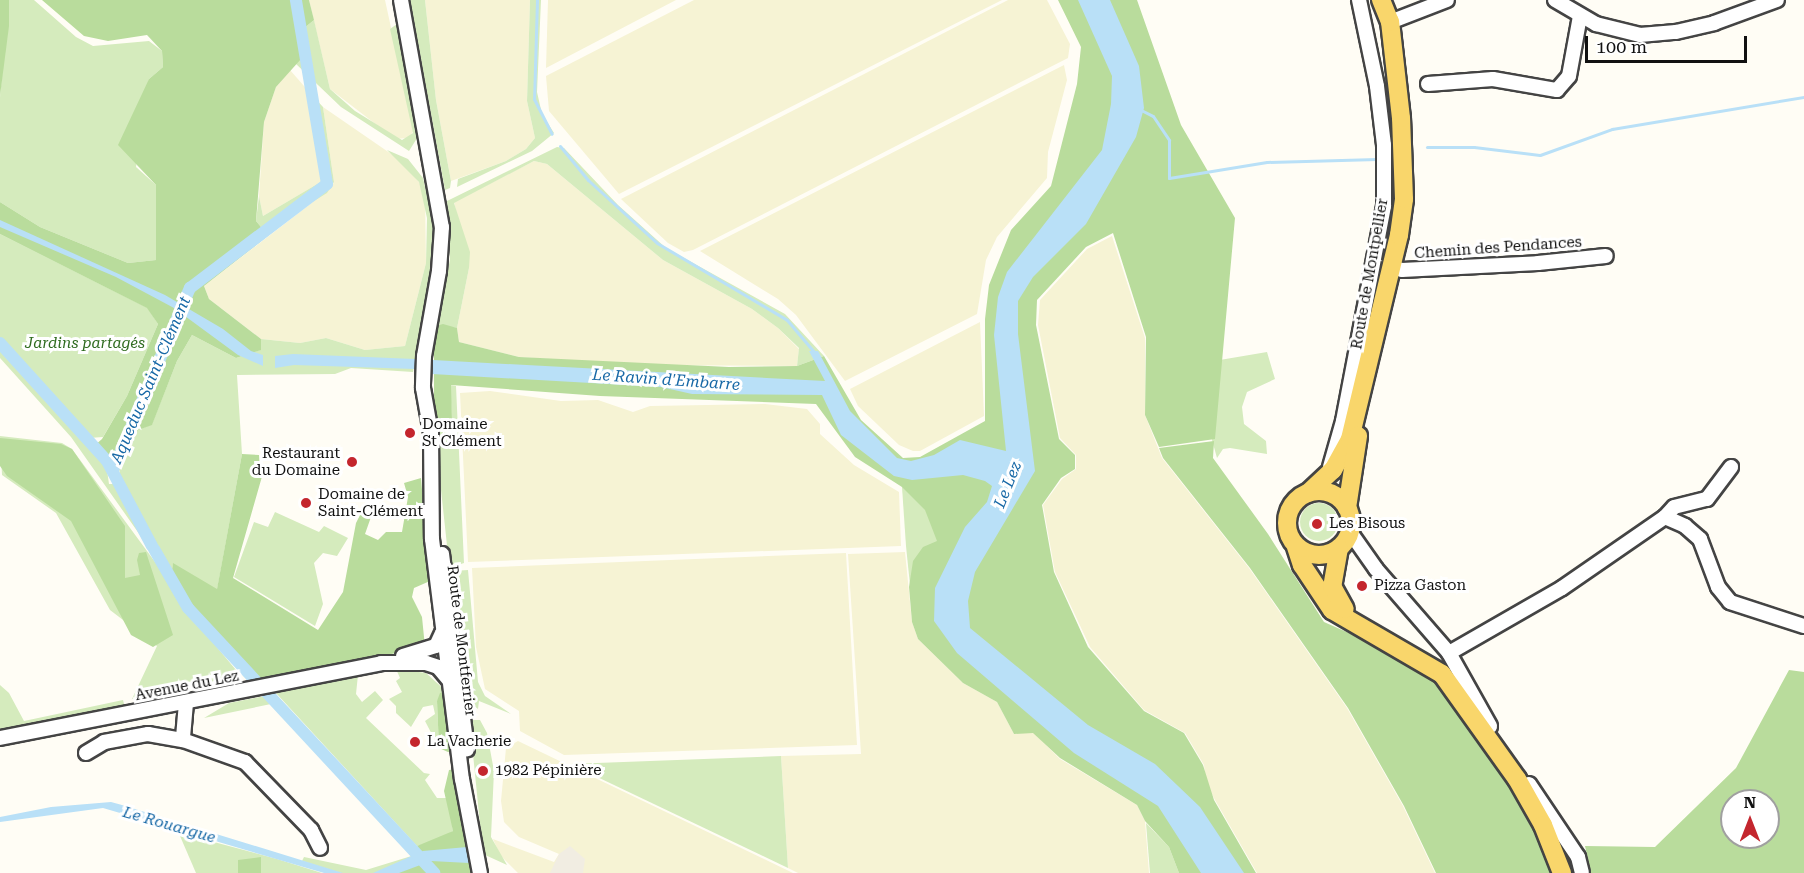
<!DOCTYPE html>
<html>
<head>
<meta charset="utf-8">
<style>
	body { margin:0 }
	#map { position:relative; width:1804px; height:873px; overflow:hidden; background:#fffdf5; font-family:"Roboto Serif",serif }
	div>[style] { position:absolute }
	.farmland>* { inset:0; background:#f6f3d4 }
	.green>* { inset:0; background:#d5ebbd }
	.round { border-radius:50% }
	.forest>* { inset:0; background:#b9dc9c }
	.plaza>* { inset:0; background:#f1ede2 }
	.water>* { inset:0; background:#b9e0f7 }
	.stream>* { height:3px; margin:-1.5px; padding:0 1.5px; transform-origin:1.5px; border-radius:1.5px; background:#b9e0f7 }
	.canal>* { height:12px; margin:-6px; padding:0 6px; transform-origin:6px; border-radius:6px; background:#b9e0f7 }
	.roads { filter:drop-shadow(2px 0 #444) drop-shadow(-2px 0 #444) drop-shadow(0 2px #444) drop-shadow(0 -2px #444) }
	.minor>* { height:14px; margin:-7px; padding:0 7px; transform-origin:7px; border-radius:7px; background:#fff }
	.major>* { height:18px; margin:-9px; padding:0 9px; transform-origin:9px; border-radius:9px; background:#f9d66b }
	.major>.ring { margin:-9px; padding:0; box-sizing:content-box; background:none; border:18px solid #f9d66b; border-radius:50% }
	.dots>* { width:16px; height:16px; translate:-50% -50%; box-sizing:border-box; border:3px solid #fff; border-radius:50% }
	span { translate:-50% -50%; white-space:nowrap; text-align:center; line-height:1.15; -webkit-text-stroke:6px #fff; paint-order:stroke }
	.street-label { font-size:15px; color:#111 }
	.park-label { font-size:15px; color:#2f6b1f; font-style:italic }
	.poi-label { font-size:15px; color:#111 }
	.left { translate:0 -50%; text-align:left }
	.right { translate:-100% -50%; text-align:right }
	.water-label { font-size:16px; color:#1768a6; font-style:italic }
	.north { position:absolute; left:1720px; top:789px; width:60px; height:60px; box-sizing:border-box; background:#fff; border:2px solid #a0a0a0; border-radius:50%; rotate:0deg; font-size:16px; font-weight:700; line-height:24px; text-align:center; color:#111 }
	.north::after { content:''; display:block; margin:auto; width:21px; height:27px; background:#c4262e; clip-path:polygon(50% 0,100% 100%,50% 72%,0 100%) }
	.scale { position:absolute; left:1585px; top:36px; width:162px; height:27px; box-sizing:border-box; border:3px solid #111; border-top:0; padding-left:8px; font-size:18px; line-height:21px; white-space:nowrap; color:#111; -webkit-text-stroke:4px #fff; paint-order:stroke }
</style>
</head>
<body>
<div id="map">
	<div class="farmland">
		<div style="clip-path:polygon(309px 0,385px 0,412px 124px,413px 132px,408px 138px,395px 139px,330px 89px)"></div>
		<div style="clip-path:polygon(425px 0,530px 0,527px 101px,535px 138px,526px 149px,506px 161px,451px 181px,436px 100px)"></div>
		<div style="clip-path:polygon(548px 0,676px 0,546px 68px)"></div>
		<div style="clip-path:polygon(694px 0,1002px 0,619px 194px,549px 111px,546px 76px)"></div>
		<div style="clip-path:polygon(1008px 0,1047px 0,1070px 44px,1068px 58px,693px 250px,684px 252px,668px 243px,621px 199px)"></div>
		<div style="clip-path:polygon(1064px 65px,1067px 80px,1048px 152px,1047px 178px,997px 237px,986px 260px,977px 314px,845px 381px,796px 315px,778px 299px,700px 251px)"></div>
		<div style="clip-path:polygon(290px 70px,311px 94px,324px 180px,263px 216px,259px 196px,264px 122px,276px 87px)"></div>
		<div style="clip-path:polygon(323px 107px,400px 160px,419px 182px,425px 197px,426px 263px,405px 346px,365px 350px,326px 338px,300px 343px,261px 339px,209px 299px,204px 286px,331px 188px,334px 182px)"></div>
		<div style="clip-path:polygon(534px 161px,547px 164px,663px 260px,752px 309px,778px 328px,799px 349px,797px 366px,639px 365px,519px 357px,459px 342px,457px 328px,469px 268px,454px 202px)"></div>
		<div style="clip-path:polygon(1112px 236px,1145px 338px,1145px 415px,1162px 458px,1249px 568px,1347px 708px,1403px 806px,1435px 873px,1257px 873px,1215px 800px,1206px 783px,1204px 765px,1185px 733px,1144px 710px,1090px 647px,1055px 572px,1043px 505px,1062px 479px,1076px 469px,1076px 455px,1060px 438px,1038px 325px,1040px 300px,1087px 249px)"></div>
		<div style="clip-path:polygon(980px 322px,984px 416px,920px 451px,913px 451px,899px 445px,858px 406px,850px 389px)"></div>
		<div style="clip-path:polygon(490px 391px,561px 401px,598px 400px,633px 412px,650px 406px,765px 404px,807px 409px,820px 424px,820px 434px,854px 465px,899px 492px,901px 546px,468px 562px,460px 393px)"></div>
		<div style="clip-path:polygon(905px 552px,912px 622px,918px 639px,963px 683px,997px 702px,1014px 734px,1033px 732px,1060px 759px,1137px 805px,1145px 821px,1149px 873px,798px 873px,788px 868px,781px 756px,861px 754px,848px 554px)"></div>
		<div style="clip-path:polygon(846px 553px,857px 745px,564px 755px,520px 731px,519px 711px,485px 689px,476px 647px,472px 568px)"></div>
		<div style="clip-path:polygon(518px 741px,793px 873px,518px 873px,500px 855px,493px 839px,554px 862px,559px 854px,519px 837px,504px 822px,501px 801px,506px 748px)"></div>
	</div>
	<div class="green">
		<div style="clip-path:polygon(9px 0,34px 0,76px 37px,93px 46px,149px 41px,162px 51px,163px 67px,149px 79px,136px 167px,156px 185px,156px 260px,128px 263px,40px 227px,0 202px,0 97px)"></div>
		<div style="clip-path:polygon(410px 0,425px 0,436px 100px,451px 181px,450px 188px,445px 190px)"></div>
		<div style="clip-path:polygon(530px 0,541px 0,537px 92px,542px 114px,554px 133px,532px 151px,457px 187px,458px 179px,506px 161px,526px 149px,535px 138px,527px 101px)"></div>
		<div style="clip-path:polygon(314px 20px,330px 89px,355px 111px,402px 140px,413px 133px,390px 29px,397px 24px,419px 135px,409px 151px,341px 107px,295px 63px,301px 59px,297px 34px)"></div>
		<div style="clip-path:polygon(311px 94px,323px 107px,334px 182px,327px 193px,306px 206px,306px 203px,266px 233px,256px 221px,259px 196px,263px 216px,324px 180px)"></div>
		<div style="clip-path:polygon(557px 147px,564px 148px,618px 205px,666px 248px,785px 314px,824px 356px,797px 366px,799px 348px,778px 328px,752px 309px,663px 260px,547px 164px,534px 161px,454px 203px,470px 252px,469px 268px,457px 328px,436px 326px,450px 260px,447px 201px)"></div>
		<div style="clip-path:polygon(387px 150px,408px 159px,423px 178px,434px 226px,434px 252px,413px 372px,351px 368px,335px 374px,237px 375px,242px 454px,217px 590px,173px 564px,172px 570px,162px 554px,147px 545px,71px 437px,0 358px,0 345px,106px 463px,109px 484px,122px 484px,118px 464px,120px 456px,129px 454px,138px 430px,152px 424px,177px 361px,192px 335px,236px 358px,260px 350px,261px 339px,300px 343px,326px 338px,365px 350px,405px 346px,426px 263px,427px 218px,419px 182px)"></div>
		<div style="clip-path:polygon(0 234px,148px 308px,158px 324px,127px 396px,103px 437px,89px 438px,0 340px)"></div>
		<div style="clip-path:polygon(1267px 352px,1275px 379px,1247px 392px,1242px 407px,1244px 424px,1266px 441px,1267px 454px,1230px 448px,1223px 449px,1217px 458px,1209px 429px,1208px 362px)"></div>
		<div style="clip-path:polygon(450px 385px,456px 386px,464px 563px,461px 564px,449px 564px,434px 425px,452px 419px)"></div>
		<div style="clip-path:polygon(0 436px,62px 443px,72px 449px,169px 581px,180px 603px,241px 676px,132px 699px,157px 646px,110px 610px,56px 513px,2px 475px)"></div>
		<div style="clip-path:polygon(902px 487px,970px 492px,910px 585px,906px 546px)"></div>
		<div class="round" style="left:1300px;top:503px;width:38px;height:38px"></div>
		<div style="clip-path:polygon(275px 512px,319px 532px,324px 526px,348px 538px,337px 556px,323px 553px,314px 563px,323px 604px,315px 626px,234px 577px,254px 522px,268px 527px)"></div>
		<div style="clip-path:polygon(468px 570px,478px 682px,485px 696px,511px 714px,479px 701px,478px 709px,468px 701px,451px 575px,453px 571px)"></div>
		<div style="clip-path:polygon(396px 669px,426px 673px,447px 692px,437px 701px,439px 748px,425px 721px,435px 714px,433px 705px,423px 707px,411px 727px,396px 713px,396px 706px,389px 699px,402px 692px,396px 681px,400px 678px)"></div>
		<div style="clip-path:polygon(358px 675px,356px 694px,362px 702px,375px 691px,383px 700px,366px 718px,424px 773px,430px 774px,425px 780px,437px 798px,449px 798px,453px 831px,436px 841px,417px 846px,276px 693px)"></div>
		<div style="clip-path:polygon(0 685px,9px 693px,24px 721px,123px 700px,125px 708px,0 731px)"></div>
		<div style="clip-path:polygon(260px 697px,273px 697px,417px 851px,412px 854px,271px 704px,204px 718px,229px 703px)"></div>
		<div style="clip-path:polygon(473px 720px,480px 720px,487px 733px,494px 771px,491px 837px,507px 865px,483px 854px,470px 724px)"></div>
		<div style="clip-path:polygon(781px 756px,788px 868px,570px 764px)"></div>
		<div style="clip-path:polygon(1146px 823px,1169px 847px,1179px 873px,1150px 873px)"></div>
		<div style="clip-path:polygon(184px 834px,277px 859px,322px 873px,196px 873px,180px 836px)"></div>
		<div style="clip-path:polygon(418px 854px,375px 873px,341px 873px,302px 861px,304px 857px,366px 870px)"></div>
	</div>
	<div class="forest">
		<div style="clip-path:polygon(0 0,9px 0,9px 26px,0 96px)"></div>
		<div style="clip-path:polygon(42px 0,309px 0,314px 20px,297px 34px,301px 59px,276px 87px,264px 122px,256px 221px,266px 233px,307px 202px,306px 206px,204px 286px,209px 299px,261px 339px,261px 350px,236px 358px,192px 335px,177px 361px,152px 425px,138px 430px,129px 454px,117px 455px,114px 461px,94px 446px,102px 439px,127px 396px,158px 324px,147px 308px,0 234px,0 202px,40px 227px,128px 263px,156px 260px,156px 185px,118px 145px,149px 79px,163px 67px,162px 51px,147px 35px,108px 41px,84px 36px)"></div>
		<div style="clip-path:polygon(1058px 0,1137px 0,1181px 125px,1235px 218px,1215px 439px,1159px 447px,1145px 415px,1146px 337px,1113px 233px,1086px 247px,1037px 300px,1036px 325px,1059px 439px,1075px 455px,1075px 469px,1061px 478px,1042px 505px,1054px 572px,1088px 647px,1144px 711px,1184px 733px,1203px 765px,1214px 800px,1256px 873px,1179px 873px,1169px 847px,1145px 821px,1137px 805px,1060px 758px,1033px 733px,1014px 734px,997px 702px,963px 683px,918px 639px,912px 622px,909px 587px,913px 561px,923px 547px,937px 541px,925px 510px,902px 487px,855px 457px,816px 404px,600px 396px,451px 385px,452px 420px,434px 425px,434px 339px,436px 326px,443px 324px,457px 328px,459px 342px,519px 357px,729px 367px,797px 366px,824px 356px,861px 420px,903px 458px,920px 457px,985px 421px,985px 319px,989px 285px,1011px 230px,1051px 186px,1077px 84px,1081px 47px)"></div>
		<div style="clip-path:polygon(0 438px,61px 444px,72px 449px,125px 526px,125px 578px,140px 575px,137px 560px,139px 553px,146px 552px,173px 635px,153px 647px,131px 635px,71px 521px,7px 476px,0 466px)"></div>
		<div style="clip-path:polygon(1214px 441px,1213px 458px,1268px 534px,1324px 622px,1442px 674px,1517px 779px,1562px 873px,1436px 873px,1404px 806px,1348px 708px,1250px 568px,1163px 458px,1159px 448px)"></div>
		<div style="clip-path:polygon(242px 454px,259px 455px,260px 465px,265px 466px,233px 578px,318px 630px,343px 592px,356px 523px,361px 513px,371px 517px,365px 534px,378px 540px,386px 532px,402px 532px,408px 497px,404px 483px,421px 478px,430px 581px,414px 588px,412px 597px,422px 617px,425px 647px,262px 681px,216px 634px,183px 593px,172px 570px,173px 563px,217px 589px)"></div>
		<div style="clip-path:polygon(evenodd,1789px 670px,1804px 672px,1804px 873px,1591px 873px,1585px 846px,1655px 847px,1736px 768px,1789px 670px,1732px 801px,1768px 801px,1768px 837px,1732px 837px,1732px 801px)"></div>
		<div style="clip-path:polygon(447px 692px,455px 751px,448px 752px,439px 748px,437px 701px,440px 693px)"></div>
		<div style="clip-path:polygon(457px 769px,471px 845px,471px 873px,393px 873px,426px 860px,417px 846px,453px 831px,444px 791px,449px 770px)"></div>
		<div style="clip-path:polygon(261px 857px,261px 873px,238px 873px,238px 860px)"></div>
	</div>
	<div class="plaza">
		<div style="clip-path:polygon(570px 846px,585px 859px,583px 873px,550px 873px,559px 854px)"></div>
	</div>
	<div class="water">
		<div style="clip-path:polygon(1078px 0,1110px 0,1139px 66px,1144px 108px,1136px 137px,1086px 224px,1033px 277px,1018px 301px,1018px 334px,1035px 471px,975px 572px,968px 601px,970px 628px,1088px 725px,1155px 764px,1200px 807px,1244px 873px,1201px 873px,1158px 806px,1074px 753px,957px 653px,934px 621px,935px 588px,965px 527px,987px 502px,992px 486px,985px 481px,963px 475px,912px 480px,894px 476px,841px 435px,822px 395px,692px 394px,661px 387px,432px 374px,433px 360px,825px 381px,809px 351px,818px 351px,850px 411px,897px 458px,911px 461px,934px 455px,960px 440px,1006px 451px,994px 335px,998px 297px,1007px 272px,1102px 150px,1111px 104px,1112px 76px)"></div>
		<div style="clip-path:polygon(0 220px,165px 295px,223px 329px,251px 351px,263px 355px,263px 366px,238px 355px,174px 308px,116px 277px,0 227px)"></div>
		<div style="clip-path:polygon(293px 354px,415px 359px,415px 369px,294px 365px,275px 368px,275px 356px)"></div>
		<div style="clip-path:polygon(111px 802px,122px 805px,343px 873px,324px 873px,103px 808px,0 822px,0 817px,51px 807px)"></div>
		<div style="clip-path:polygon(467px 847px,469px 863px,431px 861px,399px 873px,373px 873px,423px 851px)"></div>
	</div>
	<div class="stream">
		<div style="left:537px;top:0;width:99px;rotate:91.7deg"></div>
		<div style="left:534px;top:99px;width:39px;rotate:63deg"></div>
		<div style="left:1141px;top:110px;width:13px;rotate:27deg"></div>
		<div style="left:1153px;top:116px;width:29px;rotate:56deg"></div>
		<div style="left:1169px;top:140px;width:38px;rotate:90deg"></div>
		<div style="left:1169px;top:178px;width:99px;rotate:-9.3deg"></div>
		<div style="left:1267px;top:162px;width:110px;rotate:-1.6deg"></div>
		<div style="left:560px;top:146px;width:44px;rotate:50.5deg"></div>
		<div style="left:588px;top:180px;width:93px;rotate:42.4deg"></div>
		<div style="left:657px;top:243px;width:151px;rotate:30.6deg"></div>
		<div style="left:787px;top:320px;width:42px;rotate:49.8deg"></div>
		<div style="left:1427px;top:147px;width:47px"></div>
		<div style="left:1474px;top:147px;width:66px;rotate:6.9deg"></div>
		<div style="left:1540px;top:155px;width:77px;rotate:-19.9deg"></div>
		<div style="left:1612px;top:129px;width:195px;rotate:-9.5deg"></div>
	</div>
	<div class="canal">
		<div style="left:0;top:343px;width:159px;rotate:47.8deg"></div>
		<div style="left:107px;top:461px;width:96px;rotate:62.1deg"></div>
		<div style="left:113px;top:470px;width:198px;rotate:-67.1deg"></div>
		<div style="left:190px;top:288px;width:172px;rotate:-37.2deg"></div>
		<div style="left:327px;top:184px;width:187px;rotate:-99.6deg"></div>
		<div style="left:154px;top:549px;width:68px;rotate:60deg"></div>
		<div style="left:188px;top:608px;width:362px;rotate:47.1deg"></div>
	</div>
	<div class="roads">
		<div class="minor">
			<div style="left:401px;top:0;width:231px;rotate:79.8deg"></div>
			<div style="left:442px;top:227px;width:44px;rotate:93.9deg"></div>
			<div style="left:439px;top:271px;width:86px;rotate:100deg"></div>
			<div style="left:424px;top:356px;width:32px;rotate:92deg"></div>
			<div style="left:423px;top:388px;width:46px;rotate:79.9deg"></div>
			<div style="left:431px;top:433px;width:106px;rotate:89.5deg"></div>
			<div style="left:432px;top:539px;width:242px;rotate:82.9deg"></div>
			<div style="left:462px;top:779px;width:96px;rotate:79.2deg"></div>
			<div style="left:1555px;top:0;width:48px;rotate:30.3deg"></div>
			<div style="left:1596px;top:24px;width:45px;rotate:14deg"></div>
			<div style="left:1640px;top:35px;width:36px;rotate:-5deg"></div>
			<div style="left:1676px;top:32px;width:39px;rotate:-13deg"></div>
			<div style="left:1714px;top:23px;width:67px;rotate:-20.1deg"></div>
			<div style="left:1390px;top:22px;width:61px;rotate:-21.1deg"></div>
			<div style="left:1428px;top:84px;width:65px;rotate:-4.4deg"></div>
			<div style="left:1493px;top:79px;width:65px;rotate:9.8deg"></div>
			<div style="left:1557px;top:90px;width:18px;rotate:-49deg"></div>
			<div style="left:1569px;top:76px;width:61px;rotate:-79.6deg"></div>
			<div style="left:1392px;top:267px;width:10px;rotate:17deg"></div>
			<div style="left:1402px;top:270px;width:136px;rotate:-2.9deg"></div>
			<div style="left:1538px;top:263px;width:68px;rotate:-5.9deg"></div>
			<div style="left:1330px;top:467px;width:48px;rotate:-74.2deg"></div>
			<div style="left:1343px;top:421px;width:219px;rotate:-79.2deg"></div>
			<div style="left:1384px;top:206px;width:61px;rotate:-90deg"></div>
			<div style="left:1384px;top:145px;width:59px;rotate:-96.8deg"></div>
			<div style="left:1377px;top:86px;width:88px;rotate:-101.8deg"></div>
			<div style="left:1665px;top:517px;width:13px;rotate:-48deg"></div>
			<div style="left:1674px;top:507px;width:34px;rotate:-14deg"></div>
			<div style="left:1707px;top:499px;width:40px;rotate:-53deg"></div>
			<div style="left:1350px;top:532px;width:45px;rotate:54.9deg"></div>
			<div style="left:1376px;top:569px;width:111px;rotate:49deg"></div>
			<div style="left:1449px;top:653px;width:84px;rotate:60.7deg"></div>
			<div style="left:442px;top:554px;width:197px;rotate:82.7deg"></div>
			<div style="left:1449px;top:653px;width:130px;rotate:-29.9deg"></div>
			<div style="left:1562px;top:588px;width:125px;rotate:-34.6deg"></div>
			<div style="left:1665px;top:517px;width:22px;rotate:24deg"></div>
			<div style="left:1685px;top:526px;width:20px;rotate:41deg"></div>
			<div style="left:1700px;top:539px;width:51px;rotate:69.4deg"></div>
			<div style="left:1718px;top:587px;width:19px;rotate:51deg"></div>
			<div style="left:1730px;top:602px;width:78px;rotate:18deg"></div>
			<div style="left:403px;top:656px;width:34px;rotate:-17deg"></div>
			<div style="left:436px;top:646px;width:14px;rotate:-65deg"></div>
			<div style="left:186px;top:703px;width:37px;rotate:95deg"></div>
			<div style="left:183px;top:740px;width:66px;rotate:19.5deg"></div>
			<div style="left:245px;top:762px;width:95px;rotate:45.9deg"></div>
			<div style="left:311px;top:830px;width:20px;rotate:63deg"></div>
			<div style="left:0;top:738px;width:388px;rotate:-11.1deg"></div>
			<div style="left:381px;top:663px;width:45px"></div>
			<div style="left:426px;top:663px;width:13px;rotate:18deg"></div>
			<div style="left:438px;top:667px;width:16px;rotate:50deg"></div>
			<div style="left:86px;top:753px;width:21px;rotate:-31deg"></div>
			<div style="left:104px;top:742px;width:45px;rotate:-10.3deg"></div>
			<div style="left:148px;top:734px;width:36px;rotate:10deg"></div>
			<div style="left:1529px;top:784px;width:88px;rotate:56.1deg"></div>
			<div style="left:1578px;top:857px;width:16px;rotate:76deg"></div>
		</div>
		<div class="major">
			<div class="ring" style="left:1287px;top:491px;width:46px;height:46px"></div>
			<div style="left:1308px;top:493px;width:34px;rotate:-43deg"></div>
			<div style="left:1333px;top:470px;width:35px;rotate:-61deg"></div>
			<div style="left:1350px;top:439px;width:210px;rotate:-76.5deg"></div>
			<div style="left:1399px;top:235px;width:36px;rotate:-82deg"></div>
			<div style="left:1404px;top:199px;width:81px;rotate:-92.1deg"></div>
			<div style="left:1401px;top:118px;width:97px;rotate:-96.5deg"></div>
			<div style="left:1390px;top:22px;width:24px;rotate:-112deg"></div>
			<div style="left:1347px;top:508px;width:73px;rotate:-81.3deg"></div>
			<div style="left:1296px;top:547px;width:19px;rotate:72deg"></div>
			<div style="left:1302px;top:565px;width:54px;rotate:56.3deg"></div>
			<div style="left:1332px;top:610px;width:127px;rotate:30.2deg"></div>
			<div style="left:1442px;top:674px;width:129px;rotate:54.5deg"></div>
			<div style="left:1517px;top:779px;width:53px;rotate:60.5deg"></div>
			<div style="left:1543px;top:825px;width:52px;rotate:68.4deg"></div>
			<div style="left:1339px;top:548px;width:39px;rotate:100deg"></div>
			<div style="left:1332px;top:586px;width:26px;rotate:61deg"></div>
		</div>
	</div>
	<div class="dots">
		<div style="left:410px;top:433px;background:#c4262e"></div>
		<div style="left:352px;top:462px;background:#c4262e"></div>
		<div style="left:306px;top:503px;background:#c4262e"></div>
		<div style="left:1317px;top:524px;background:#c4262e"></div>
		<div style="left:1362px;top:586px;background:#c4262e"></div>
		<div style="left:415px;top:742px;background:#c4262e"></div>
		<div style="left:483px;top:771px;background:#c4262e"></div>
	</div>
	<div class="street-label">
		<span style="left:1498px;top:248px;rotate:-4deg">Chemin des Pendances</span>
		<span style="left:1370px;top:274px;rotate:-80deg">Route de Montpellier</span>
		<span style="left:461px;top:641px;rotate:83deg">Route de Montferrier</span>
		<span style="left:187px;top:686px;rotate:-11deg">Avenue du Lez</span>
	</div>
	<div class="park-label">
		<span style="left:85px;top:344px">Jardins partagés</span>
	</div>
	<div class="poi-label">
		<span class="left" style="left:422px;top:433px">Domaine<br>St Clément</span>
		<span class="right" style="left:340px;top:462px">Restaurant<br>du Domaine</span>
		<span class="left" style="left:318px;top:503px">Domaine de<br>Saint-Clément</span>
		<span class="left" style="left:1329px;top:524px">Les Bisous</span>
		<span class="left" style="left:1374px;top:586px">Pizza Gaston</span>
		<span class="left" style="left:427px;top:742px">La Vacherie</span>
		<span class="left" style="left:495px;top:771px">1982 Pépinière</span>
	</div>
	<div class="water-label">
		<span style="left:151px;top:380px;rotate:-67deg">Aqueduc Saint-Clément</span>
		<span style="left:666px;top:380px;rotate:4deg">Le Ravin d'Embarre</span>
		<span style="left:1008px;top:485px;rotate:-68deg">Le Lez</span>
		<span style="left:169px;top:825px;rotate:16deg">Le Rouargue</span>
	</div>
	<div class="north">N</div>
	<div class="scale">100 m</div>
</div>
</body>
</html>
